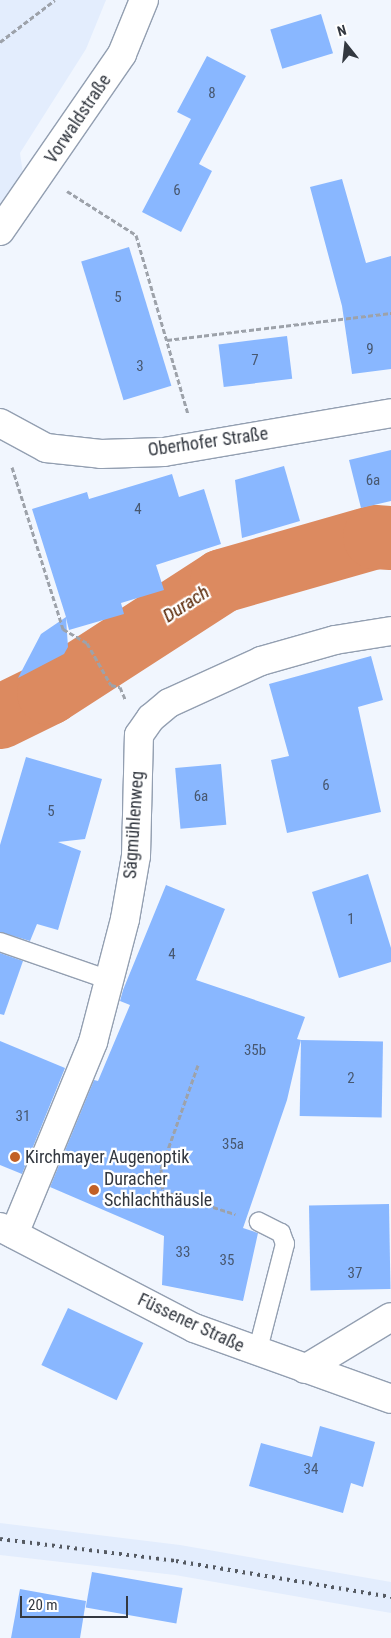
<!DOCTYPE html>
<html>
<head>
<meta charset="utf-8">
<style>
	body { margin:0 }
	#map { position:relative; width:391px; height:1638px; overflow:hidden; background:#f1f6fe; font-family:"Roboto Condensed",sans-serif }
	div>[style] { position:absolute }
	.built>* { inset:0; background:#e3edfd }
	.river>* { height:64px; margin:-32px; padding:0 32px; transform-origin:32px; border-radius:32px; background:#dc8a60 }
	.building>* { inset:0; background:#89b7ff; transform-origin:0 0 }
	.path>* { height:3px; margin-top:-1.5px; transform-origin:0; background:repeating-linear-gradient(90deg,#9da2aa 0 5px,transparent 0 7.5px) }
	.roads { filter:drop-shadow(1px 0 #939fb1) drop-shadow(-1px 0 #939fb1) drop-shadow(0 1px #939fb1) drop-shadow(0 -1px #939fb1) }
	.lane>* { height:18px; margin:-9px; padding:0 9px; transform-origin:9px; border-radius:9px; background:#fff }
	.street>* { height:28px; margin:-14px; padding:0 14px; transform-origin:14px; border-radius:14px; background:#fff }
	.secondary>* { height:28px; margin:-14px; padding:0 14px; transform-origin:14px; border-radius:14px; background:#fff }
	.rail>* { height:4px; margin-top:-2px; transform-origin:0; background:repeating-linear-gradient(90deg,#555a62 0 2.5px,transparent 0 7.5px) }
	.dots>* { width:14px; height:14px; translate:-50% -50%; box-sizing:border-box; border:2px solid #fff; border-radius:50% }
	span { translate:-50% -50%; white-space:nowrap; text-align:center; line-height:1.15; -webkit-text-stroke:4.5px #fff; paint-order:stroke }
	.number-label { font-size:15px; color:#485870 }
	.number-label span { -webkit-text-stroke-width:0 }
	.street-label { font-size:18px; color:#333840 }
	.poi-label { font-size:18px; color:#333840 }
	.left { translate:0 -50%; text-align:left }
	.water-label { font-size:19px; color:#572403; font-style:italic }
	.north { position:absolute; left:321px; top:20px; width:50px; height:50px; -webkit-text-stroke:4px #fff; paint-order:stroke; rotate:344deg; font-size:14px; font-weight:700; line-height:20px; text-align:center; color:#333840 }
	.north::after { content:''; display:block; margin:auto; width:18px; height:22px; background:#333840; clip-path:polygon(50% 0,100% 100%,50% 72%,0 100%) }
	.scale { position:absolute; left:20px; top:1596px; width:108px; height:22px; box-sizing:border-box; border:2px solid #333840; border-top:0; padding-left:6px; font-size:15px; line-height:18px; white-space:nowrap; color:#333840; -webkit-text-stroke:4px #fff; paint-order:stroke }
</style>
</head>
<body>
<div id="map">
	<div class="built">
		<div style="clip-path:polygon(0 0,106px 0,86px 49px,20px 153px,25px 187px,0 217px)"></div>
		<div style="clip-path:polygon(0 1523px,180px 1545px,391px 1582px,391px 1613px,175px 1575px,0 1555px)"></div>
	</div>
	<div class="river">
		<div style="left:0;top:717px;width:55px;rotate:-26.1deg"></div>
		<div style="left:49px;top:693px;width:206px;rotate:-32.9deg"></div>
		<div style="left:222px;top:581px;width:159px;rotate:-16deg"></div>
		<div style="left:375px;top:537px;width:16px;rotate:4deg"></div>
	</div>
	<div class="building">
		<div style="left:321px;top:14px;width:41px;height:53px;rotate:73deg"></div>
		<div style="clip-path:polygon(207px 56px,246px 76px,199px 164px,212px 171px,181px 232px,142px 212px,191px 119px,177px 112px)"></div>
		<div style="clip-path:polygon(342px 179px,366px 263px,391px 256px,391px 369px,352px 374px,342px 306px,310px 187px)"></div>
		<div style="left:129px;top:247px;width:145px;height:50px;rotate:73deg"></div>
		<div style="left:287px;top:336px;width:43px;height:69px;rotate:83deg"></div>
		<div style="clip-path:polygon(391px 450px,391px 501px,361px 508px,349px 460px)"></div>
		<div style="clip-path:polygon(284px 466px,300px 521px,242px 538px,235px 480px)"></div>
		<div style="clip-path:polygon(172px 474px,179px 497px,204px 489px,221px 544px,156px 565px,164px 590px,121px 603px,124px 614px,69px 630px,66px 618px,68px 647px,64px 654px,18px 678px,41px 634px,66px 617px,32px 509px,87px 492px,89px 499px)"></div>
		<div style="clip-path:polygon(371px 656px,383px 700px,358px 707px,381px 812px,287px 833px,271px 760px,289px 756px,269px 684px)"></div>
		<div style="clip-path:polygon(26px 757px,102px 779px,85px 839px,58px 842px,81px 851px,58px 930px,37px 924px,30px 941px,0 932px,0 845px)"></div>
		<div style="left:221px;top:764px;width:61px;height:46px;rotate:85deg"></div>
		<div style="clip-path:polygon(368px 874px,391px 948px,391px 962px,339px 978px,312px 892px)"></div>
		<div style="clip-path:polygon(166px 885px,225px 909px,196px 980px,305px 1017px,297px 1039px,301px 1040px,287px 1100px,243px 1228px,258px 1233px,243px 1301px,162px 1285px,164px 1236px,50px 1187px,94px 1080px,98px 1081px,130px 1005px,120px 1001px,123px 990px)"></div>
		<div style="clip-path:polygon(0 953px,23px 961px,4px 1015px,0 1014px)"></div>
		<div style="left:301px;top:1040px;width:82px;height:76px;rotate:1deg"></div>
		<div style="clip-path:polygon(0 1041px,65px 1068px,22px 1174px,0 1165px)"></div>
		<div style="left:389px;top:1204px;width:85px;height:80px;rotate:89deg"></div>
		<div style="left:68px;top:1308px;width:83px;height:63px;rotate:25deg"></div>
		<div style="clip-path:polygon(320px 1426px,375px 1442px,363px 1487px,351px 1483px,343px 1513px,249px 1486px,261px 1443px,312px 1457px)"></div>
		<div style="left:92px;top:1572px;width:92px;height:36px;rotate:10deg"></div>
		<div style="clip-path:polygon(20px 1589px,86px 1601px,80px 1638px,11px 1638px)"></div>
	</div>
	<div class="path">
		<div style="left:0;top:42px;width:69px;rotate:-37.4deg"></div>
		<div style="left:67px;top:191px;width:82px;rotate:32.5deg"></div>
		<div style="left:136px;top:235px;width:186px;rotate:73.8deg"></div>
		<div style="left:167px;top:340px;width:226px;rotate:-6.9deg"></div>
		<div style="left:12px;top:467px;width:170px;rotate:72.5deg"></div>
		<div style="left:63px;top:629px;width:28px;rotate:30deg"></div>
		<div style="left:87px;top:643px;width:48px;rotate:60.3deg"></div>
		<div style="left:111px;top:685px;width:9px;rotate:13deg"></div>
		<div style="left:120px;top:687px;width:13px;rotate:67deg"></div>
		<div style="left:198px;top:1065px;width:110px;rotate:109.6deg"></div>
		<div style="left:161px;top:1169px;width:22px;rotate:85deg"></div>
		<div style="left:163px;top:1191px;width:76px;rotate:17.7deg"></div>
	</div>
	<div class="roads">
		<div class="lane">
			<div style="left:0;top:942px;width:115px;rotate:19.2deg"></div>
			<div style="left:257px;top:1353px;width:113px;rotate:-75.6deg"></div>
			<div style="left:285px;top:1244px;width:12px;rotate:-110deg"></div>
			<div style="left:281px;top:1233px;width:25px;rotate:-153deg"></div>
		</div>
		<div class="street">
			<div style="left:0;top:231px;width:215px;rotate:-55.4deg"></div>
			<div style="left:122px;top:54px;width:58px;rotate:-67.8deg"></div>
			<div style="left:0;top:423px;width:52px;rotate:28.5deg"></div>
			<div style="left:46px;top:448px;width:55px;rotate:6.2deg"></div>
			<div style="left:101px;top:454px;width:63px;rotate:-1.8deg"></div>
			<div style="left:164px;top:452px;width:230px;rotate:-9.7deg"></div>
			<div style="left:14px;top:1234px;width:208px;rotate:-67.6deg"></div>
			<div style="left:93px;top:1042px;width:127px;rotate:-75.4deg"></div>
			<div style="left:125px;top:919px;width:64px;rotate:-80.1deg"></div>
			<div style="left:136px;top:856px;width:121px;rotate:-88.6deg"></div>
			<div style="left:139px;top:735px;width:21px;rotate:-55deg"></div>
			<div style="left:151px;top:718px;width:23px;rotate:-40deg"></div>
			<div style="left:169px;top:703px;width:101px;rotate:-24.5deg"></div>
			<div style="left:261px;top:661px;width:77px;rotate:-15.8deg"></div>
			<div style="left:335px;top:640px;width:57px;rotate:-9.1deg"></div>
			<div style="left:305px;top:1369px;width:100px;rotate:-31.2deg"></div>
		</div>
		<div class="secondary">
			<div style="left:0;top:1227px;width:219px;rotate:27.5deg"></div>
			<div style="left:194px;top:1328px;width:209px;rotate:19.8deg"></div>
		</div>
	</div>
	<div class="rail">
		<div style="left:0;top:1539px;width:177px;rotate:7.1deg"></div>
		<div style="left:176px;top:1561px;width:218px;rotate:9.5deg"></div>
	</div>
	<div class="dots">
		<div style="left:15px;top:1157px;background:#c26026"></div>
		<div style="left:94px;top:1190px;background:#c26026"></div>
	</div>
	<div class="number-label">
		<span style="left:212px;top:94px">8</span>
		<span style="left:177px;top:191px">6</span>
		<span style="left:118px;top:298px">5</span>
		<span style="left:370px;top:350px">9</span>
		<span style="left:255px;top:361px">7</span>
		<span style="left:140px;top:367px">3</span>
		<span style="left:373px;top:481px">6a</span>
		<span style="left:138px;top:510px">4</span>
		<span style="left:326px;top:786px">6</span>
		<span style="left:201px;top:797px">6a</span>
		<span style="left:51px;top:812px">5</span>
		<span style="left:351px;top:920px">1</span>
		<span style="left:172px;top:955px">4</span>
		<span style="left:255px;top:1051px">35b</span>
		<span style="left:351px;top:1079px">2</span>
		<span style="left:23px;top:1117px">31</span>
		<span style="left:233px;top:1145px">35a</span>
		<span style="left:183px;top:1253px">33</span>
		<span style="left:227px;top:1261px">35</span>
		<span style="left:355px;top:1274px">37</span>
		<span style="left:311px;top:1470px">34</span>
	</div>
	<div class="street-label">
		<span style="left:78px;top:119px;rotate:-56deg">Vorwaldstraße</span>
		<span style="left:208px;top:442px;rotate:-8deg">Oberhofer Straße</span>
		<span style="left:134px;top:825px;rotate:-86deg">Sägmühlenweg</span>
		<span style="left:191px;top:1323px;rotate:25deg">Füssener Straße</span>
	</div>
	<div class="poi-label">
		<span class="left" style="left:25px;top:1157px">Kirchmayer Augenoptik</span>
		<span class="left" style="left:104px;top:1190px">Duracher<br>Schlachthäusle</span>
	</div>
	<div class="water-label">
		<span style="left:186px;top:604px;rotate:-33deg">Durach</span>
	</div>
	<div class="north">N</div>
	<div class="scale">20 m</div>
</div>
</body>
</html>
